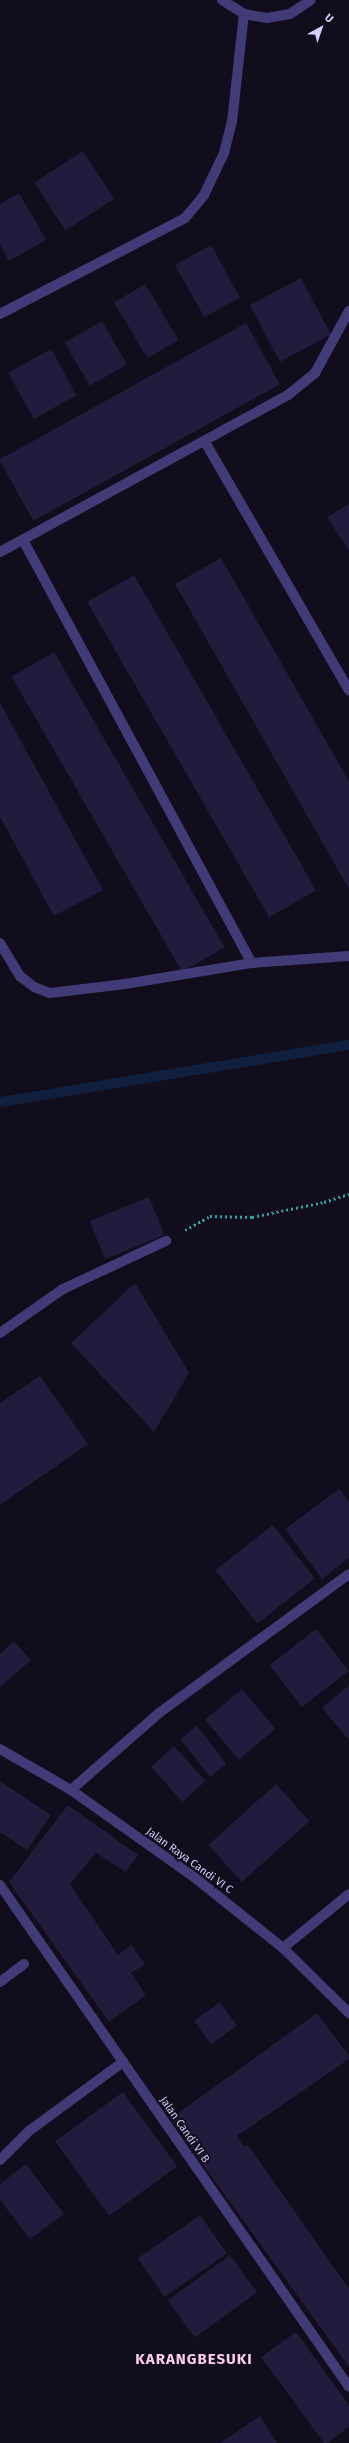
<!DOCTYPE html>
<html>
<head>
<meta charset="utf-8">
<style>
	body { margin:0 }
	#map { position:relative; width:349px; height:2443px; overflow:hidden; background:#110d1c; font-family:"Fira Sans",sans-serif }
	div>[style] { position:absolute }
	.stream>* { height:10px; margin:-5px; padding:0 5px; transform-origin:5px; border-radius:5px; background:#101f3d }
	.building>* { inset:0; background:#231b3b; transform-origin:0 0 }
	.path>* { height:2.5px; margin-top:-1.25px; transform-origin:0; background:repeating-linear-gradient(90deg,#37a4a3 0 2px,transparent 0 5px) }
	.minor>* { height:10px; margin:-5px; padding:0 5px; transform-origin:5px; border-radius:5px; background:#413c77 }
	span { translate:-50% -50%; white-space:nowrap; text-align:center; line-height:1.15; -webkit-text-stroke:4px #110d1c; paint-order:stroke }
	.street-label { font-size:11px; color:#d4cdfb }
	.district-label { font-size:15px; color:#fbcfe8; font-weight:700; letter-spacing:1px }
	.north { position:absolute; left:301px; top:8px; width:40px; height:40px; -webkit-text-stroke:3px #110d1c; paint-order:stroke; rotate:40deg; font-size:11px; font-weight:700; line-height:16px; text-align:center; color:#d4cdfb }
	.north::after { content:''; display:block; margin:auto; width:14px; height:18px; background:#d4cdfb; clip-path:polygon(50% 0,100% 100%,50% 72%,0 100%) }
</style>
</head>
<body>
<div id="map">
	<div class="stream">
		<div style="left:0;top:1102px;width:354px;rotate:-9.3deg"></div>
	</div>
	<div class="building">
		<div style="left:83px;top:151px;width:57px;height:58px;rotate:57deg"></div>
		<div style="clip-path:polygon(19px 193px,46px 240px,9px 261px,0 245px,0 204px)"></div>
		<div style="left:211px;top:245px;width:60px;height:41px;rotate:61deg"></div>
		<div style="left:301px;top:278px;width:64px;height:58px;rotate:62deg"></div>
		<div style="left:145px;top:284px;width:65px;height:36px;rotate:59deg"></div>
		<div style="left:102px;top:321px;width:50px;height:43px;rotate:60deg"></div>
		<div style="left:246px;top:323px;width:70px;height:282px;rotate:61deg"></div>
		<div style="left:51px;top:349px;width:53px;height:49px;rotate:61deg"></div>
		<div style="clip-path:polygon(349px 504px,349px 551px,327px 517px)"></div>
		<div style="clip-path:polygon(221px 558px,349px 781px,349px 889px,175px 584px)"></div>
		<div style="left:134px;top:575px;width:364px;height:54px;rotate:60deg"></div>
		<div style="left:54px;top:652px;width:341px;height:49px;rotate:60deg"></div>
		<div style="clip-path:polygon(0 703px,103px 890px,54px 916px,0 817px)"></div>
		<div style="left:149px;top:1197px;width:41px;height:64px;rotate:68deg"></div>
		<div style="clip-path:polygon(135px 1283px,189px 1373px,154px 1432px,71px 1343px)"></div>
		<div style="clip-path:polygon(40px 1376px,88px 1444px,0 1505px,0 1403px)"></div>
		<div style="clip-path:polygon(339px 1489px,349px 1502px,349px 1558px,322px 1579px,285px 1529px)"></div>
		<div style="left:273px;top:1525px;width:68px;height:73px;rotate:52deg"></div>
		<div style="left:316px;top:1629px;width:53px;height:59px;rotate:52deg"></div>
		<div style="clip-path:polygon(14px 1641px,31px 1660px,0 1687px,0 1654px)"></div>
		<div style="clip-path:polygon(349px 1685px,349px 1737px,347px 1738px,322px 1708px)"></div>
		<div style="left:242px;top:1689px;width:52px;height:48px;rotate:50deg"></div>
		<div style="left:197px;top:1726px;width:48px;height:21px;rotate:52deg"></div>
		<div style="left:174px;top:1746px;width:47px;height:31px;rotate:48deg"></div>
		<div style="clip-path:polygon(0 1781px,51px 1815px,27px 1850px,0 1832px)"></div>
		<div style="left:276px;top:1784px;width:50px;height:91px;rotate:48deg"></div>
		<div style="clip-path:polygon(68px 1805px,138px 1855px,126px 1872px,96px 1853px,70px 1884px,118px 1955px,131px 1945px,145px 1964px,131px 1973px,146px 1995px,109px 2022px,9px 1882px)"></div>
		<div style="left:220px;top:2002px;width:29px;height:32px;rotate:54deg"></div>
		<div style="clip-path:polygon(317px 2013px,349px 2056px,349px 2059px,237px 2136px,243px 2146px,248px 2145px,349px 2289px,349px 2367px,170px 2119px)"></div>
		<div style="left:123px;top:2092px;width:92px;height:84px;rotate:54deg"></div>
		<div style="clip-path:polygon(26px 2164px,64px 2214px,30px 2239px,0 2200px,0 2184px)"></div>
		<div style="left:200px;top:2215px;width:47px;height:76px;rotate:55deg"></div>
		<div style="left:230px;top:2255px;width:46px;height:77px;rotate:54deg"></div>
		<div style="clip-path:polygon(296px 2332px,349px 2405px,349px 2427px,327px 2443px,324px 2443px,261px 2357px)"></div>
		<div style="clip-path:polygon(260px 2416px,277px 2443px,220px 2443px)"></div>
	</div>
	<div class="path">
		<div style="left:185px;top:1230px;width:29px;rotate:-29deg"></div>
		<div style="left:210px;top:1216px;width:42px;rotate:1.4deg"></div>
		<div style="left:252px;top:1217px;width:74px;rotate:-11.8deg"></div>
		<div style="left:324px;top:1202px;width:26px;rotate:-18deg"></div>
	</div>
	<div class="minor">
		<div style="left:222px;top:0;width:26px;rotate:32deg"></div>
		<div style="left:244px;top:14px;width:23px;rotate:10deg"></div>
		<div style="left:267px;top:18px;width:23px;rotate:-10deg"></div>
		<div style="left:290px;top:14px;width:25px;rotate:-34deg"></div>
		<div style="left:0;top:314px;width:208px;rotate:-27.4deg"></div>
		<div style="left:185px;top:218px;width:30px;rotate:-50deg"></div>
		<div style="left:204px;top:195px;width:47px;rotate:-64.5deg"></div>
		<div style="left:224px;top:153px;width:32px;rotate:-76deg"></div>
		<div style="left:232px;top:122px;width:109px;rotate:-83.7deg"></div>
		<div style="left:205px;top:442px;width:287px;rotate:59.9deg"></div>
		<div style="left:23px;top:540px;width:481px;rotate:61.6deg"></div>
		<div style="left:0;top:552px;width:328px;rotate:-28.6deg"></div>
		<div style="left:288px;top:395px;width:35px;rotate:-39deg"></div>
		<div style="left:315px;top:373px;width:71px;rotate:-61.3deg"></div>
		<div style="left:0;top:943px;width:39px;rotate:59deg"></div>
		<div style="left:20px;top:976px;width:18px;rotate:38deg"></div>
		<div style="left:34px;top:987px;width:17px;rotate:21deg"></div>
		<div style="left:50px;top:993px;width:76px;rotate:-6.8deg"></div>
		<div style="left:125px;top:984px;width:129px;rotate:-9.4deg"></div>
		<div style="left:252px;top:963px;width:97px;rotate:-4.1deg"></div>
		<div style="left:0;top:1333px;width:77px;rotate:-34.9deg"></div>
		<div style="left:63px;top:1289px;width:114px;rotate:-25deg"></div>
		<div style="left:0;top:1749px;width:82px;rotate:30deg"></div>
		<div style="left:71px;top:1790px;width:151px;rotate:35.3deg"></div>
		<div style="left:194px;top:1877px;width:114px;rotate:38.6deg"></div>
		<div style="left:283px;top:1948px;width:93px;rotate:44.6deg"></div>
		<div style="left:71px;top:1790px;width:117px;rotate:-41.2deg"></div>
		<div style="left:159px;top:1713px;width:235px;rotate:-36.2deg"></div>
		<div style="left:0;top:1885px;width:611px;rotate:55.19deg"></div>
		<div style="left:283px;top:1948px;width:85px;rotate:-39.3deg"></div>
		<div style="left:0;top:1982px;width:30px;rotate:-37deg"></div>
		<div style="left:0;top:2160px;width:41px;rotate:-45deg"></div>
		<div style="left:29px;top:2131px;width:117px;rotate:-36.3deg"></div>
	</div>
	<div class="street-label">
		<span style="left:189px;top:1861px;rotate:36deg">Jalan Raya Candi VI C</span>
		<span style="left:184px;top:2130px;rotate:55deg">Jalan Candi VI B</span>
	</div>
	<div class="district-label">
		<span style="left:194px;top:2360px">KARANGBESUKI</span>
	</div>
	<div class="north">U</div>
</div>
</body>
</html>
